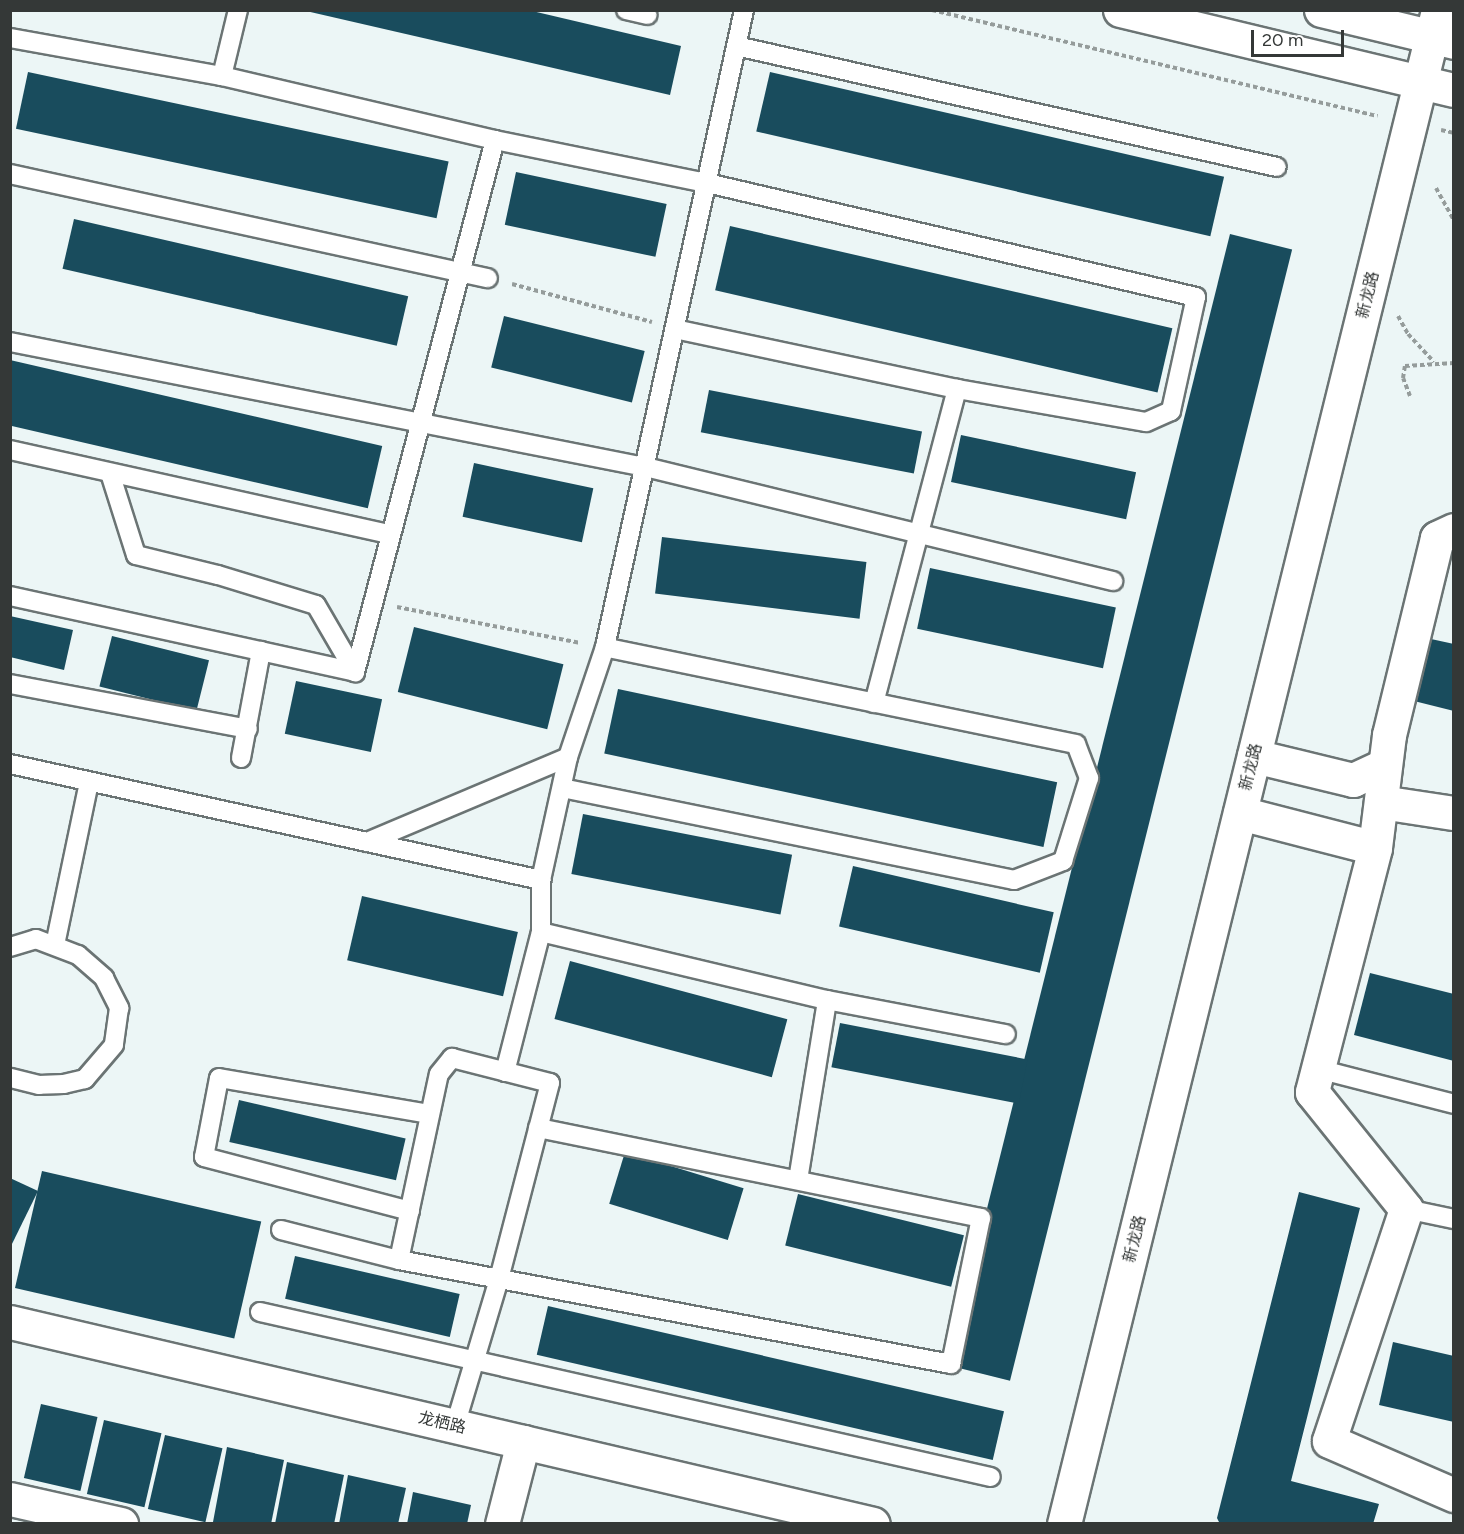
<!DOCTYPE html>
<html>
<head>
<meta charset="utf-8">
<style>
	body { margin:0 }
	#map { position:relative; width:1464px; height:1534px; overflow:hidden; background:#ecf6f6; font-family:Figtree,"Noto Sans SC",sans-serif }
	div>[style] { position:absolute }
	.building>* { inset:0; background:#194c5d; transform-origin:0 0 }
	.path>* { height:4px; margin-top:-2px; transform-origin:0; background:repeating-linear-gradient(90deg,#959c9b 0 4.5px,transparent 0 7.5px) }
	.roads { filter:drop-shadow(2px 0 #6b7474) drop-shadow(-2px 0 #6b7474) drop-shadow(0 2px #6b7474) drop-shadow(0 -2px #6b7474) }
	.service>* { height:18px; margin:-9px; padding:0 9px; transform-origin:9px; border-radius:9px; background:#fff }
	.minor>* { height:33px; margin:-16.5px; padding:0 16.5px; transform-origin:16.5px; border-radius:16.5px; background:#fff }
	.tertiary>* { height:33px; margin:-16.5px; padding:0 16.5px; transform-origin:16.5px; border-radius:16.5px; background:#fff }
	.primary>* { height:33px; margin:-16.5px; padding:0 16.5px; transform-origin:16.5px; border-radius:16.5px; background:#fff }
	span { translate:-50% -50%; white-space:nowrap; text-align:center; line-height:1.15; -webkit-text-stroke:6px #fff; paint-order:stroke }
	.street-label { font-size:16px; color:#343837 }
	.frame { position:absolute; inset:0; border:12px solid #343837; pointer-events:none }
	.scale { position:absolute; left:1251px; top:30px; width:93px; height:27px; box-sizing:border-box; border:3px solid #343837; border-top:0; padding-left:8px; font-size:18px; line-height:21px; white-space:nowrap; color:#343837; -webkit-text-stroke:4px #fff; paint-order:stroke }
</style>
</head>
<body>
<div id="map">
	<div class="building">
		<div style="clip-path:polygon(528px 10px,681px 46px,670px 95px,306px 11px)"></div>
		<div style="left:28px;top:72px;width:430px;height:58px;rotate:12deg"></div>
		<div style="left:770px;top:72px;width:466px;height:61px;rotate:13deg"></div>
		<div style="left:516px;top:172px;width:154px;height:54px;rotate:12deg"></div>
		<div style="left:74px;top:219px;width:343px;height:51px;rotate:13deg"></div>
		<div style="left:730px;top:226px;width:454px;height:66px;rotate:13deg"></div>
		<div style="left:1230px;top:234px;width:64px;height:1166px;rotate:14deg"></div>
		<div style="left:504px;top:316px;width:145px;height:53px;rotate:14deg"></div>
		<div style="left:10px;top:360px;width:382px;height:64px;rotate:13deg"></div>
		<div style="left:709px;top:390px;width:217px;height:43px;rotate:11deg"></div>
		<div style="left:961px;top:435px;width:179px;height:48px;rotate:12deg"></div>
		<div style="left:474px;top:463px;width:122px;height:55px;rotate:12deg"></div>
		<div style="left:662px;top:537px;width:206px;height:57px;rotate:7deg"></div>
		<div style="left:930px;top:568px;width:190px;height:62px;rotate:12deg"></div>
		<div style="clip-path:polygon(10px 616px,73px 630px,64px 670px,10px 657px)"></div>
		<div style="left:414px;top:627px;width:154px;height:67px;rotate:14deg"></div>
		<div style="left:112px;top:636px;width:100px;height:52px;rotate:14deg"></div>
		<div style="clip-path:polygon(1431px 639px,1454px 644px,1454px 711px,1414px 701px)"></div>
		<div style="left:296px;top:681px;width:88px;height:54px;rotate:12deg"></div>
		<div style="left:618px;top:689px;width:449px;height:66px;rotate:12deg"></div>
		<div style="left:583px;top:814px;width:213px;height:61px;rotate:11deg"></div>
		<div style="left:853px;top:866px;width:206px;height:62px;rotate:13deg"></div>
		<div style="left:362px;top:896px;width:160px;height:66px;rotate:13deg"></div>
		<div style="left:570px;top:961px;width:225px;height:60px;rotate:15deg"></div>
		<div style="clip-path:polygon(1370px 973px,1454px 994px,1454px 1061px,1354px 1035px)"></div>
		<div style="left:840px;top:1023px;width:191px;height:45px;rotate:11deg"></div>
		<div style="left:239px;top:1100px;width:171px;height:43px;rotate:13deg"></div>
		<div style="left:625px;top:1152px;width:124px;height:54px;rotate:17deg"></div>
		<div style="left:42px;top:1171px;width:225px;height:120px;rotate:13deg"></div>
		<div style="clip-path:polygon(10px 1178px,38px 1191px,10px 1248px)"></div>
		<div style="clip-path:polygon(1299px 1192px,1360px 1208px,1291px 1481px,1379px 1504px,1373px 1524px,1220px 1524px,1217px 1518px)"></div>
		<div style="left:798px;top:1194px;width:171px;height:53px;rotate:14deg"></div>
		<div style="left:295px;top:1256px;width:169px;height:44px;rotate:13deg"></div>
		<div style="left:548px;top:1306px;width:468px;height:50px;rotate:13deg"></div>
		<div style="clip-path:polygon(1393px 1342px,1454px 1356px,1454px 1422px,1379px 1405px)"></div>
		<div style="left:41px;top:1404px;width:58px;height:76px;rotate:13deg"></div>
		<div style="left:104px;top:1420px;width:59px;height:76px;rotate:13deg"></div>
		<div style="left:165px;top:1435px;width:59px;height:76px;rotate:13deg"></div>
		<div style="clip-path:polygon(227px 1447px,284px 1460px,271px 1524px,213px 1522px)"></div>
		<div style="clip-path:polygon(287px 1462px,344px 1475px,334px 1524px,275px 1524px)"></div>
		<div style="clip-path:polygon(348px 1475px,406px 1488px,398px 1524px,339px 1524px)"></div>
		<div style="clip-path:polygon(413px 1492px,471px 1505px,467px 1524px,407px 1524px)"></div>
	</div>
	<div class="path">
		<div style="left:932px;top:10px;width:458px;rotate:13.4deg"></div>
		<div style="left:1441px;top:130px;width:13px;rotate:13deg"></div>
		<div style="left:1436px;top:188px;width:37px;rotate:61deg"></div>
		<div style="left:512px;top:284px;width:145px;rotate:15.2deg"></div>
		<div style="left:1398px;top:316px;width:21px;rotate:61deg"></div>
		<div style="left:1408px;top:334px;width:38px;rotate:47deg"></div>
		<div style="left:1410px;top:396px;width:19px;rotate:-111deg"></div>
		<div style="left:1403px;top:378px;width:12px;rotate:-81deg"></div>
		<div style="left:1405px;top:366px;width:49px;rotate:-3.5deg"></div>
		<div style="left:397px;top:607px;width:187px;rotate:11.1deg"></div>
	</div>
	<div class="roads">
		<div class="service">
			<div style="left:626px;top:10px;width:22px;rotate:13deg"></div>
			<div style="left:10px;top:38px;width:215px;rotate:10.2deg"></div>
			<div style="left:222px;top:76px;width:280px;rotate:13.2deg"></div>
			<div style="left:495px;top:140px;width:216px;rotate:11.5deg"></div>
			<div style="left:707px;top:183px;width:502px;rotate:13.12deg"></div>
			<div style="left:1196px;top:297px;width:117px;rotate:102.4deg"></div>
			<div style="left:1171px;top:411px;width:27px;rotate:156deg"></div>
			<div style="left:1146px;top:422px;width:192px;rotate:-170.1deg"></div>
			<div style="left:957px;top:389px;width:288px;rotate:-168deg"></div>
			<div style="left:736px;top:46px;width:554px;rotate:12.61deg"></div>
			<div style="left:222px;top:76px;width:68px;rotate:-76.4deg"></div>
			<div style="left:10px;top:174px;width:489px;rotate:12.3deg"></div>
			<div style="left:10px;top:342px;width:647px;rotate:11.14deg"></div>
			<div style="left:645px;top:467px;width:482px;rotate:13.7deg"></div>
			<div style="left:10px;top:450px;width:389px;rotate:12.5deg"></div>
			<div style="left:110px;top:473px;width:86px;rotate:72.4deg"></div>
			<div style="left:136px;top:555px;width:84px;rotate:13.7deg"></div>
			<div style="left:218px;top:575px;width:102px;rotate:17deg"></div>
			<div style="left:316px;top:605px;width:78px;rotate:59.8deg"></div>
			<div style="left:10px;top:596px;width:353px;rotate:12.4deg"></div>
			<div style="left:355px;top:672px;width:550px;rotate:-75.26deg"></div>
			<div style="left:10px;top:684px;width:242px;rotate:10.7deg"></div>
			<div style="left:874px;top:703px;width:325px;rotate:-75.2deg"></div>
			<div style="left:241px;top:758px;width:109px;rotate:-79.4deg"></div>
			<div style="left:10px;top:764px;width:544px;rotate:12.32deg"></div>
			<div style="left:562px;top:788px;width:461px;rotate:11.5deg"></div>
			<div style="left:1014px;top:880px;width:53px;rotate:-21.2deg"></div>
			<div style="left:1063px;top:861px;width:87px;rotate:-72.6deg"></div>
			<div style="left:1089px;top:778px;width:36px;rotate:-111deg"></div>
			<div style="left:1076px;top:744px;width:481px;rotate:-168.4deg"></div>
			<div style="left:367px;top:842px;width:218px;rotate:-22.9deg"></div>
			<div style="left:541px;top:932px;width:294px;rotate:13.4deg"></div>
			<div style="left:827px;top:1000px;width:182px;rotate:10.8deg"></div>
			<div style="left:55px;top:945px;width:167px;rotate:-78.2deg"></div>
			<div style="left:10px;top:947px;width:27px;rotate:-17deg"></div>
			<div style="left:36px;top:939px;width:45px;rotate:20.9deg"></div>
			<div style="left:78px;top:955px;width:35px;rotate:41deg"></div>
			<div style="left:104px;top:978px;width:34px;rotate:63deg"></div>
			<div style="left:119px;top:1008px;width:37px;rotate:98deg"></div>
			<div style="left:114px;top:1045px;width:45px;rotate:130.5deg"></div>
			<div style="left:85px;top:1079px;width:22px;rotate:167deg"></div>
			<div style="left:64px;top:1084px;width:25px;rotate:178deg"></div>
			<div style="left:39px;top:1085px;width:30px;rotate:-166deg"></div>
			<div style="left:1318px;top:1069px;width:140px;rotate:14.4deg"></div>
			<div style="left:505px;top:1072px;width:145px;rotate:-75.6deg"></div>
			<div style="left:541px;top:932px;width:52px;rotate:-90deg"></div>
			<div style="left:541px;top:880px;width:126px;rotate:-77.6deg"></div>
			<div style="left:568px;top:757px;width:116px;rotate:-71.4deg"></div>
			<div style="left:605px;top:647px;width:652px;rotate:-77.69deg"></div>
			<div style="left:798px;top:1180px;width:182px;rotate:-80.8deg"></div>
			<div style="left:1406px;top:1209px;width:49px;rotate:11.8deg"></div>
			<div style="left:410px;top:1211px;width:213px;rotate:-165.3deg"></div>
			<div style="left:204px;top:1157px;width:80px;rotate:-79.2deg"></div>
			<div style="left:219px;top:1078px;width:214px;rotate:9.7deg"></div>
			<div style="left:281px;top:1230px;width:122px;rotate:14.3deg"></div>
			<div style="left:399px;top:1260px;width:562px;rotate:10.67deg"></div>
			<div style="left:951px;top:1364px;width:149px;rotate:-78.4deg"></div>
			<div style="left:981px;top:1218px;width:452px;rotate:-168.5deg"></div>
			<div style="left:399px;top:1260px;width:190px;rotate:-77.9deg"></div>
			<div style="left:439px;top:1074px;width:21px;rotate:-51deg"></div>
			<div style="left:452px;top:1058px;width:101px;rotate:14.3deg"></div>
			<div style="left:550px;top:1083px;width:203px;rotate:104.6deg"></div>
			<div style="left:499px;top:1279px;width:153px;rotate:106.7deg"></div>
			<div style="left:260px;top:1312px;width:749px;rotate:12.72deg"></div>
		</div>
		<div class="minor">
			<div style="left:1454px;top:530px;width:19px;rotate:155deg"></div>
			<div style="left:1437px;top:538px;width:203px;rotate:103.7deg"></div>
			<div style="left:1389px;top:735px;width:114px;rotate:97.1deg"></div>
			<div style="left:1375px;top:848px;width:252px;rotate:104.5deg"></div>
			<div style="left:1312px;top:1092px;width:150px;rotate:51.2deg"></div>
			<div style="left:1406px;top:1209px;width:244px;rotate:108.4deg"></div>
			<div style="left:1329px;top:1441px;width:136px;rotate:23.4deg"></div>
			<div style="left:1254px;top:756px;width:102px;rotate:13.6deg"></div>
			<div style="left:1353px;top:780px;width:35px;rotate:-25deg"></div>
			<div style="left:1381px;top:802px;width:74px;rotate:8.6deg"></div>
			<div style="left:1240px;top:813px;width:139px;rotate:14.5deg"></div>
			<div style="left:10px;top:1322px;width:886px;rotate:13.17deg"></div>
			<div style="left:10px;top:1499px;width:114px;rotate:12.7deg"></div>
			<div style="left:502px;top:1524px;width:85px;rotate:-75.6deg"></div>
		</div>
		<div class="tertiary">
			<div style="left:1064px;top:1524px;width:1560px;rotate:-76.12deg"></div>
		</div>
		<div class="primary">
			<div style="left:1120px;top:10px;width:343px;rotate:13.5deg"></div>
			<div style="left:1321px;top:10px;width:137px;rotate:13.5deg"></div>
		</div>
	</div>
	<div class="street-label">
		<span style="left:1368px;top:295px;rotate:-76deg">新龙路</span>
		<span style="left:1251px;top:767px;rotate:-76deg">新龙路</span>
		<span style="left:1135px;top:1239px;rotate:-76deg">新龙路</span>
		<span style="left:442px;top:1423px;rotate:13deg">龙栖路</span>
	</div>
	<div class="frame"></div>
	<div class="scale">20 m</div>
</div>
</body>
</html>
